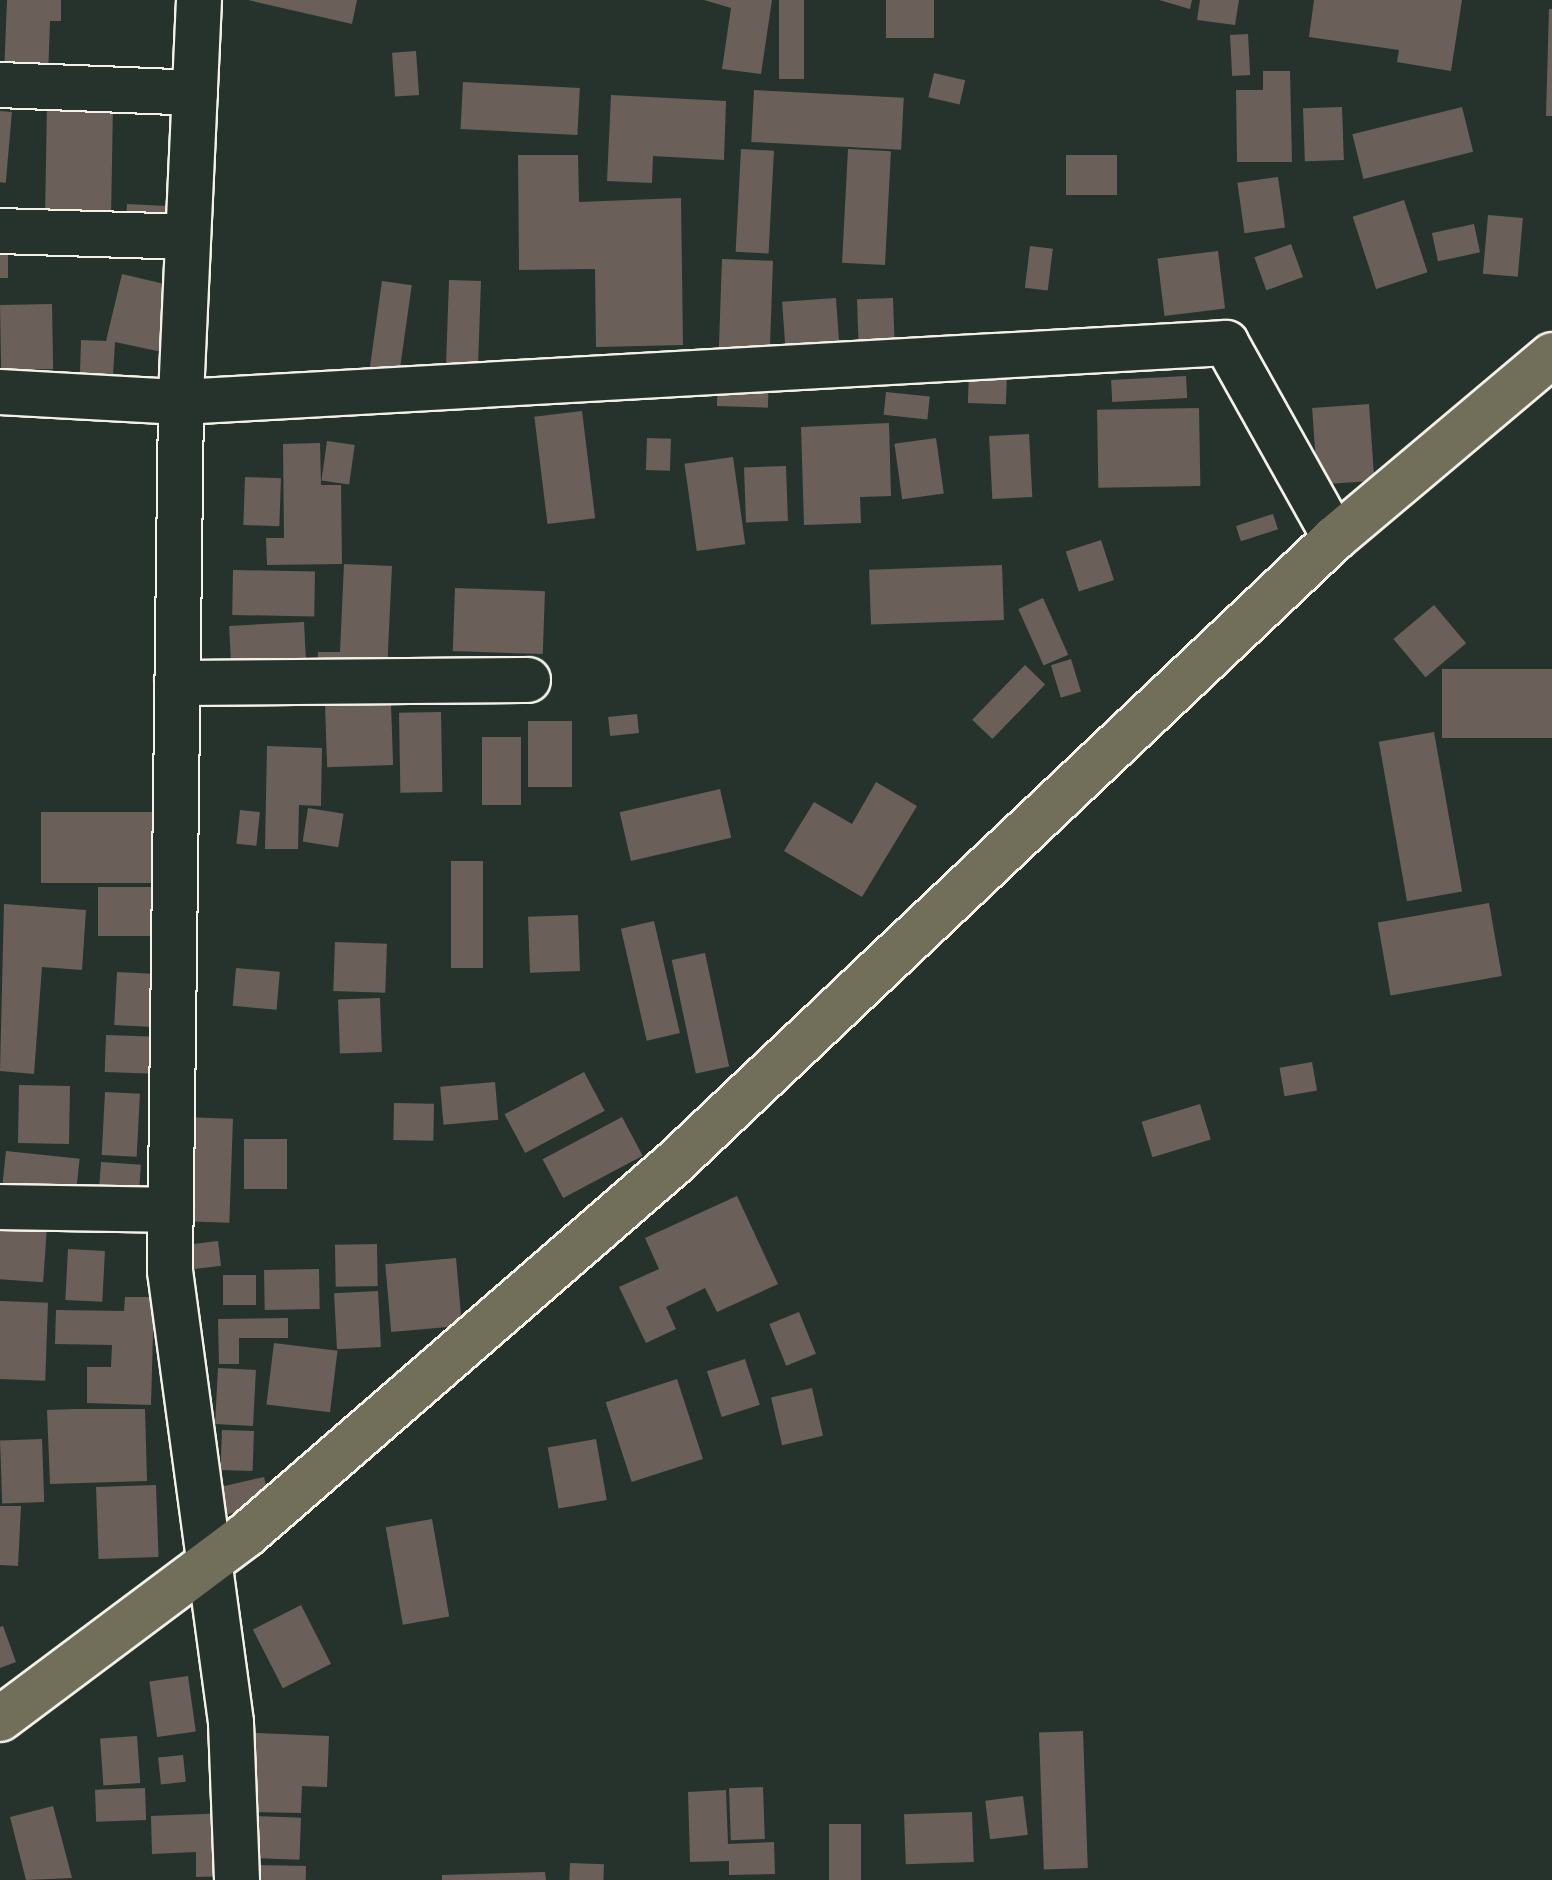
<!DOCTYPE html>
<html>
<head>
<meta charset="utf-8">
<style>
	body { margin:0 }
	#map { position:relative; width:1552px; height:1880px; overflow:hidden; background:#26332d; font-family:Delius,sans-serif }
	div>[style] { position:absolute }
	.building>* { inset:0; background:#6b5f5a; transform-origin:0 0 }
	.roads { filter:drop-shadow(2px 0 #f4f1e8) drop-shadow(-2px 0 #f4f1e8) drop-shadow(0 2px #f4f1e8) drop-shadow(0 -2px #f4f1e8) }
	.street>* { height:44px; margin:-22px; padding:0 22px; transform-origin:22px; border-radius:22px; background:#26332d }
	.primary>* { height:44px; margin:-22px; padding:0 22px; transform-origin:22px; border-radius:22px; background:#716e59 }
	span { translate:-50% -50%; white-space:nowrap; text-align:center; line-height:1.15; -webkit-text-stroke:6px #26332d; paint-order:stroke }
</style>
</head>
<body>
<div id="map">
	<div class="building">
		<div style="clip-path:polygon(7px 0,61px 0,61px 21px,50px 21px,48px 77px,4px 75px)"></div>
		<div style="clip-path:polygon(248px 0,357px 0,352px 24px)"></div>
		<div style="clip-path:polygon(704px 0,772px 0,761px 74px,722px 69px,731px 8px)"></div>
		<div style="left:779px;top:0;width:25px;height:79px"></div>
		<div style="left:886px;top:0;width:48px;height:38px"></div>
		<div style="clip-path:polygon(1159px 0,1192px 0,1190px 9px)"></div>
		<div style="clip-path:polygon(1200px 0,1239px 0,1235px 25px,1197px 20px)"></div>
		<div style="clip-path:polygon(1314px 0,1462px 0,1451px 71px,1397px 62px,1399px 50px,1309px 37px)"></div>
		<div style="clip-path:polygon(1549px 9px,1552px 9px,1552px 116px,1546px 116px)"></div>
		<div style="left:1248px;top:34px;width:41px;height:18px;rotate:87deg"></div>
		<div style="left:416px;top:51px;width:44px;height:24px;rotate:86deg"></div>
		<div style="clip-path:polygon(1263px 71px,1290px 71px,1292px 162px,1237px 162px,1236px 90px,1263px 90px)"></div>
		<div style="left:934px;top:73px;width:32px;height:25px;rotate:13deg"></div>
		<div style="left:463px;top:82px;width:117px;height:47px;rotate:3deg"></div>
		<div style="left:754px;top:90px;width:150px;height:52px;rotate:3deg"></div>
		<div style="clip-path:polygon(611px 95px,726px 101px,724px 160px,653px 156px,652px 183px,607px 181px)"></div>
		<div style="left:47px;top:104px;width:66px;height:114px;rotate:1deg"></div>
		<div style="left:1342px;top:107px;width:53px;height:39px;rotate:88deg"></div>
		<div style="left:1462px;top:107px;width:46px;height:113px;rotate:76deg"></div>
		<div style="left:0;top:111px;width:12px;height:71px;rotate:5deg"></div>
		<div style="left:741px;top:149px;width:33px;height:103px;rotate:3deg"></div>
		<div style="left:848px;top:149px;width:43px;height:114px;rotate:3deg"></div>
		<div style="clip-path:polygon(518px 155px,578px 155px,579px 202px,681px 198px,683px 345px,596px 347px,595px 269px,519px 270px)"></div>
		<div style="left:1066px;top:155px;width:51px;height:40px"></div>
		<div style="left:1278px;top:177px;width:51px;height:41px;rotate:82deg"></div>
		<div style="left:1404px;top:200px;width:76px;height:54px;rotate:72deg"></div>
		<div style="left:127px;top:204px;width:44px;height:44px;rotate:3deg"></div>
		<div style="left:1488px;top:215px;width:35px;height:59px;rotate:5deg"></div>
		<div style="left:1474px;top:224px;width:29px;height:43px;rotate:78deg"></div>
		<div style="left:1291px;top:244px;width:35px;height:39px;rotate:70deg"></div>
		<div style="left:1030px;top:246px;width:23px;height:42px;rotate:7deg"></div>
		<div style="left:1218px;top:251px;width:58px;height:61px;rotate:83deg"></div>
		<div style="left:0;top:252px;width:8px;height:26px"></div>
		<div style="left:722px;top:259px;width:51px;height:147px;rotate:2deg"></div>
		<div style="clip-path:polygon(122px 274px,177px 287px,162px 352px,115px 342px,113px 376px,80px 374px,81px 340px,106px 341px)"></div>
		<div style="left:449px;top:280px;width:32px;height:85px;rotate:2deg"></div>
		<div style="left:382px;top:281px;width:30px;height:87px;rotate:8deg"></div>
		<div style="left:836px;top:298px;width:59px;height:54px;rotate:86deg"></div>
		<div style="left:893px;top:298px;width:53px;height:36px;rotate:88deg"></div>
		<div style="left:52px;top:304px;width:65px;height:52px;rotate:89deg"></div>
		<div style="left:969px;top:372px;width:38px;height:31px;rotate:2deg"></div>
		<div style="left:1186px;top:376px;width:22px;height:75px;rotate:87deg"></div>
		<div style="left:886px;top:392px;width:44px;height:23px;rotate:6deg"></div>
		<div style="left:1369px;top:404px;width:77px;height:57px;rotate:86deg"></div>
		<div style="left:1199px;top:408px;width:78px;height:102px;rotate:89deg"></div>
		<div style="left:582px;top:411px;width:108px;height:48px;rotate:83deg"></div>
		<div style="clip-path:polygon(889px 423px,891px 496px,860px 497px,861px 523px,804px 525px,801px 427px)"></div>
		<div style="left:1029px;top:434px;width:63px;height:40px;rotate:87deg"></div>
		<div style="left:647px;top:438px;width:24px;height:32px;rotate:2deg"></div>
		<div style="left:936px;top:438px;width:56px;height:42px;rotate:82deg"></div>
		<div style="left:327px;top:441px;width:28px;height:40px;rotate:8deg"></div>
		<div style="clip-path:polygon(320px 443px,321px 485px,341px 485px,342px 564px,267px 565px,266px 538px,284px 538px,283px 444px)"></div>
		<div style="left:733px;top:457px;width:88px;height:49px;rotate:82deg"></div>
		<div style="left:786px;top:466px;width:55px;height:42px;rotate:88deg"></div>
		<div style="left:245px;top:477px;width:36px;height:48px;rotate:2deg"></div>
		<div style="left:1273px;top:514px;width:16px;height:39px;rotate:72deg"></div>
		<div style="left:1101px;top:540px;width:42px;height:37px;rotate:72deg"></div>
		<div style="clip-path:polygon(344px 564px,392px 566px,386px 693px,316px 689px,318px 652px,340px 652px)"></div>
		<div style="left:1002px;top:565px;width:55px;height:133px;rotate:88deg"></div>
		<div style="left:233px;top:570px;width:82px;height:45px;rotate:1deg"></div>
		<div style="left:455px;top:588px;width:90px;height:63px;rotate:2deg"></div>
		<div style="left:1043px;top:598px;width:62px;height:27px;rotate:66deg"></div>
		<div style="left:1434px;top:605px;width:50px;height:53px;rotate:50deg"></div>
		<div style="left:304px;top:622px;width:45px;height:75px;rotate:87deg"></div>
		<div style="left:1071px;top:659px;width:34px;height:21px;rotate:73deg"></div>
		<div style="left:1025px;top:665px;width:28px;height:76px;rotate:44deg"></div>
		<div style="left:1552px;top:669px;width:69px;height:110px;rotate:90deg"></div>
		<div style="left:391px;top:704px;width:61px;height:66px;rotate:88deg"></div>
		<div style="left:441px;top:712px;width:80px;height:42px;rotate:89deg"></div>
		<div style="left:637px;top:714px;width:19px;height:29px;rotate:84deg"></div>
		<div style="left:528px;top:721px;width:44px;height:66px"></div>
		<div style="left:1434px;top:732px;width:162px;height:56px;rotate:80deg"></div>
		<div style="left:482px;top:737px;width:39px;height:68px"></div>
		<div style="clip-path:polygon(267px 746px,322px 748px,321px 806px,299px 805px,298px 849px,265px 849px)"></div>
		<div style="clip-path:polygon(876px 782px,917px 806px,862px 897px,784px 851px,814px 802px,852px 824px)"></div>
		<div style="left:720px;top:789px;width:50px;height:103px;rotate:77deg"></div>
		<div style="left:308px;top:808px;width:36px;height:34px;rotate:9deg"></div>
		<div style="left:240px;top:810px;width:20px;height:34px;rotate:6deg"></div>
		<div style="left:41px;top:812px;width:113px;height:71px"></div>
		<div style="left:451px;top:861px;width:32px;height:107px"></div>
		<div style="left:161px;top:887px;width:49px;height:63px;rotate:90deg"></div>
		<div style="left:1489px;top:903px;width:74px;height:113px;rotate:80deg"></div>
		<div style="clip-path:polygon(4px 904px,86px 910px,82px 970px,42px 967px,34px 1074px,0 1071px)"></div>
		<div style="left:578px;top:915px;width:56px;height:50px;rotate:88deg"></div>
		<div style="left:654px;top:921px;width:115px;height:34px;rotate:77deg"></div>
		<div style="left:335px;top:942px;width:52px;height:49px;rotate:2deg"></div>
		<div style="left:705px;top:953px;width:116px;height:34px;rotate:78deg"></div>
		<div style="left:236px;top:968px;width:44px;height:38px;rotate:5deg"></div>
		<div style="left:117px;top:972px;width:54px;height:53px;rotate:3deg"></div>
		<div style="left:380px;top:998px;width:54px;height:42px;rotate:88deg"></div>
		<div style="left:106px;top:1035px;width:51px;height:37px;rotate:2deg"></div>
		<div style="left:1312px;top:1062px;width:29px;height:33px;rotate:80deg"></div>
		<div style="left:584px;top:1072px;width:44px;height:90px;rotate:62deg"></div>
		<div style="left:495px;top:1082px;width:38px;height:55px;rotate:85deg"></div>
		<div style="left:19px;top:1085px;width:51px;height:58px;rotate:1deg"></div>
		<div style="left:105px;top:1092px;width:35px;height:63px;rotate:3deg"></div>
		<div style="left:394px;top:1103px;width:40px;height:37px;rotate:1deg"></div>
		<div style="left:1200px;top:1104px;width:37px;height:61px;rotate:73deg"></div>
		<div style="left:181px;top:1117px;width:52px;height:104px;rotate:2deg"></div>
		<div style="left:622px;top:1117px;width:44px;height:90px;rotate:62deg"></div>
		<div style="left:244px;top:1139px;width:43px;height:50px"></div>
		<div style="left:6px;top:1151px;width:74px;height:32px;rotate:6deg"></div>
		<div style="left:101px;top:1162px;width:40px;height:33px;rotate:4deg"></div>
		<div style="clip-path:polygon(737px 1196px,778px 1284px,717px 1312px,705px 1288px,666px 1307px,676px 1329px,646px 1343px,619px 1287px,659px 1269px,645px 1238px)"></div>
		<div style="left:0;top:1225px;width:47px;height:54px;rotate:4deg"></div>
		<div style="left:218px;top:1241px;width:25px;height:41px;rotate:83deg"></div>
		<div style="left:377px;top:1244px;width:42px;height:42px;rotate:89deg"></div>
		<div style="left:68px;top:1249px;width:37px;height:51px;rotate:3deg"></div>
		<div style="left:456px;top:1258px;width:68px;height:71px;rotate:85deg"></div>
		<div style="left:319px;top:1269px;width:40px;height:55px;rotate:89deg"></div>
		<div style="left:223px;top:1275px;width:33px;height:30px"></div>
		<div style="left:378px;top:1291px;width:56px;height:44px;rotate:87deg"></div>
		<div style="clip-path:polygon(125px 1297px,154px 1297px,151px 1405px,87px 1403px,87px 1367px,111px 1367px,112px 1345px,55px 1344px,56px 1310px,124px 1311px)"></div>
		<div style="left:0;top:1301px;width:48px;height:78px;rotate:2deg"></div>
		<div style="left:799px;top:1312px;width:45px;height:32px;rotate:68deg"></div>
		<div style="clip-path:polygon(288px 1318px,288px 1338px,239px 1338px,239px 1364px,219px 1364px,218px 1319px)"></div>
		<div style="left:274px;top:1343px;width:64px;height:62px;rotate:7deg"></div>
		<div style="left:745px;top:1359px;width:48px;height:40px;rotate:72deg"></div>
		<div style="left:218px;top:1368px;width:38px;height:56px;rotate:3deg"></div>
		<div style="left:677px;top:1379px;width:84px;height:75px;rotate:72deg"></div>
		<div style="left:812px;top:1388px;width:49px;height:42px;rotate:77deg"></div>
		<div style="clip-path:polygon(75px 1409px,145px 1409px,147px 1481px,50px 1484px,47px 1410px)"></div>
		<div style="left:222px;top:1430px;width:32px;height:40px;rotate:2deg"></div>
		<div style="left:42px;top:1439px;width:63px;height:42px;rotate:88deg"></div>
		<div style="left:596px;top:1439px;width:62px;height:49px;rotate:80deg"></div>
		<div style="left:264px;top:1477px;width:28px;height:56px;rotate:77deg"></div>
		<div style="left:156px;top:1485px;width:72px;height:60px;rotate:88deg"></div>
		<div style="clip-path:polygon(0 1506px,21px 1506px,18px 1566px,0 1565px)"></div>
		<div style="left:432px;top:1519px;width:99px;height:47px;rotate:80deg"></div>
		<div style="left:301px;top:1605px;width:66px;height:54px;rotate:63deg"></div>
		<div style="clip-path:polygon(3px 1626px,16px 1662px,0 1668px,0 1627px)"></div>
		<div style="left:188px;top:1676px;width:56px;height:39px;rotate:82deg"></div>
		<div style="left:1083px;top:1731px;width:137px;height:44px;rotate:88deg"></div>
		<div style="clip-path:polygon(256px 1733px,329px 1736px,327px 1787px,302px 1786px,301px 1813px,254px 1812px)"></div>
		<div style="left:137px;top:1736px;width:47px;height:37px;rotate:86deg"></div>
		<div style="left:183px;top:1755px;width:27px;height:25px;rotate:84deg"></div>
		<div style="left:763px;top:1787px;width:52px;height:34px;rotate:88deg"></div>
		<div style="left:145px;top:1788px;width:32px;height:50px;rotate:88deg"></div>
		<div style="clip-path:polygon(726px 1790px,728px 1844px,774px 1842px,775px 1874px,729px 1875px,729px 1861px,690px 1862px,688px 1792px)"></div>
		<div style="left:1023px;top:1796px;width:39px;height:38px;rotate:83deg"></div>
		<div style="clip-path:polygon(53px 1806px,72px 1878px,26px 1880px,10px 1817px)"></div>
		<div style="left:972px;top:1812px;width:50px;height:68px;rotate:88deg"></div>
		<div style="clip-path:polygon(229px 1813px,231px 1876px,196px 1877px,196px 1852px,152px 1854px,151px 1816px)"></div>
		<div style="left:252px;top:1816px;width:49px;height:42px;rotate:2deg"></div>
		<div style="left:829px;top:1824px;width:32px;height:56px"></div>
		<div style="left:570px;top:1863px;width:34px;height:17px;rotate:2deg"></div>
		<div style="left:254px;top:1865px;width:52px;height:15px;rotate:1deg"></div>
		<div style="clip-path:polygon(545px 1872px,546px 1880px,442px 1880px,442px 1875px)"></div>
	</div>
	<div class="roads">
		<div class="street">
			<div style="left:199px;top:0;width:402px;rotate:92.6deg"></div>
			<div style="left:181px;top:402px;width:1047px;rotate:-3.23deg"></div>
			<div style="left:1226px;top:343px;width:223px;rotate:60.8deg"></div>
			<div style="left:0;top:85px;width:195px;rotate:2.3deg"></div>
			<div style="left:0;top:231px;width:188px;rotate:1.8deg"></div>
			<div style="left:0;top:392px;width:181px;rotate:3.2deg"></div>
			<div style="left:181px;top:402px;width:869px;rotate:90.73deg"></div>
			<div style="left:170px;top:1271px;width:456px;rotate:82.3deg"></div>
			<div style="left:231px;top:1723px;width:157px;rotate:87.8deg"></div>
			<div style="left:177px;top:683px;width:351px;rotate:-0.5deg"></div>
			<div style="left:0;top:1207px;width:171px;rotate:1deg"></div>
		</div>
		<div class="primary">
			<div style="left:0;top:1719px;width:307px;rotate:-36.8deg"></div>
			<div style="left:246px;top:1535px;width:566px;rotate:-40.99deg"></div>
			<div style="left:673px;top:1164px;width:911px;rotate:-43.4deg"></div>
			<div style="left:1335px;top:538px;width:284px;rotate:-40.1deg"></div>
		</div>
	</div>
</div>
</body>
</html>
